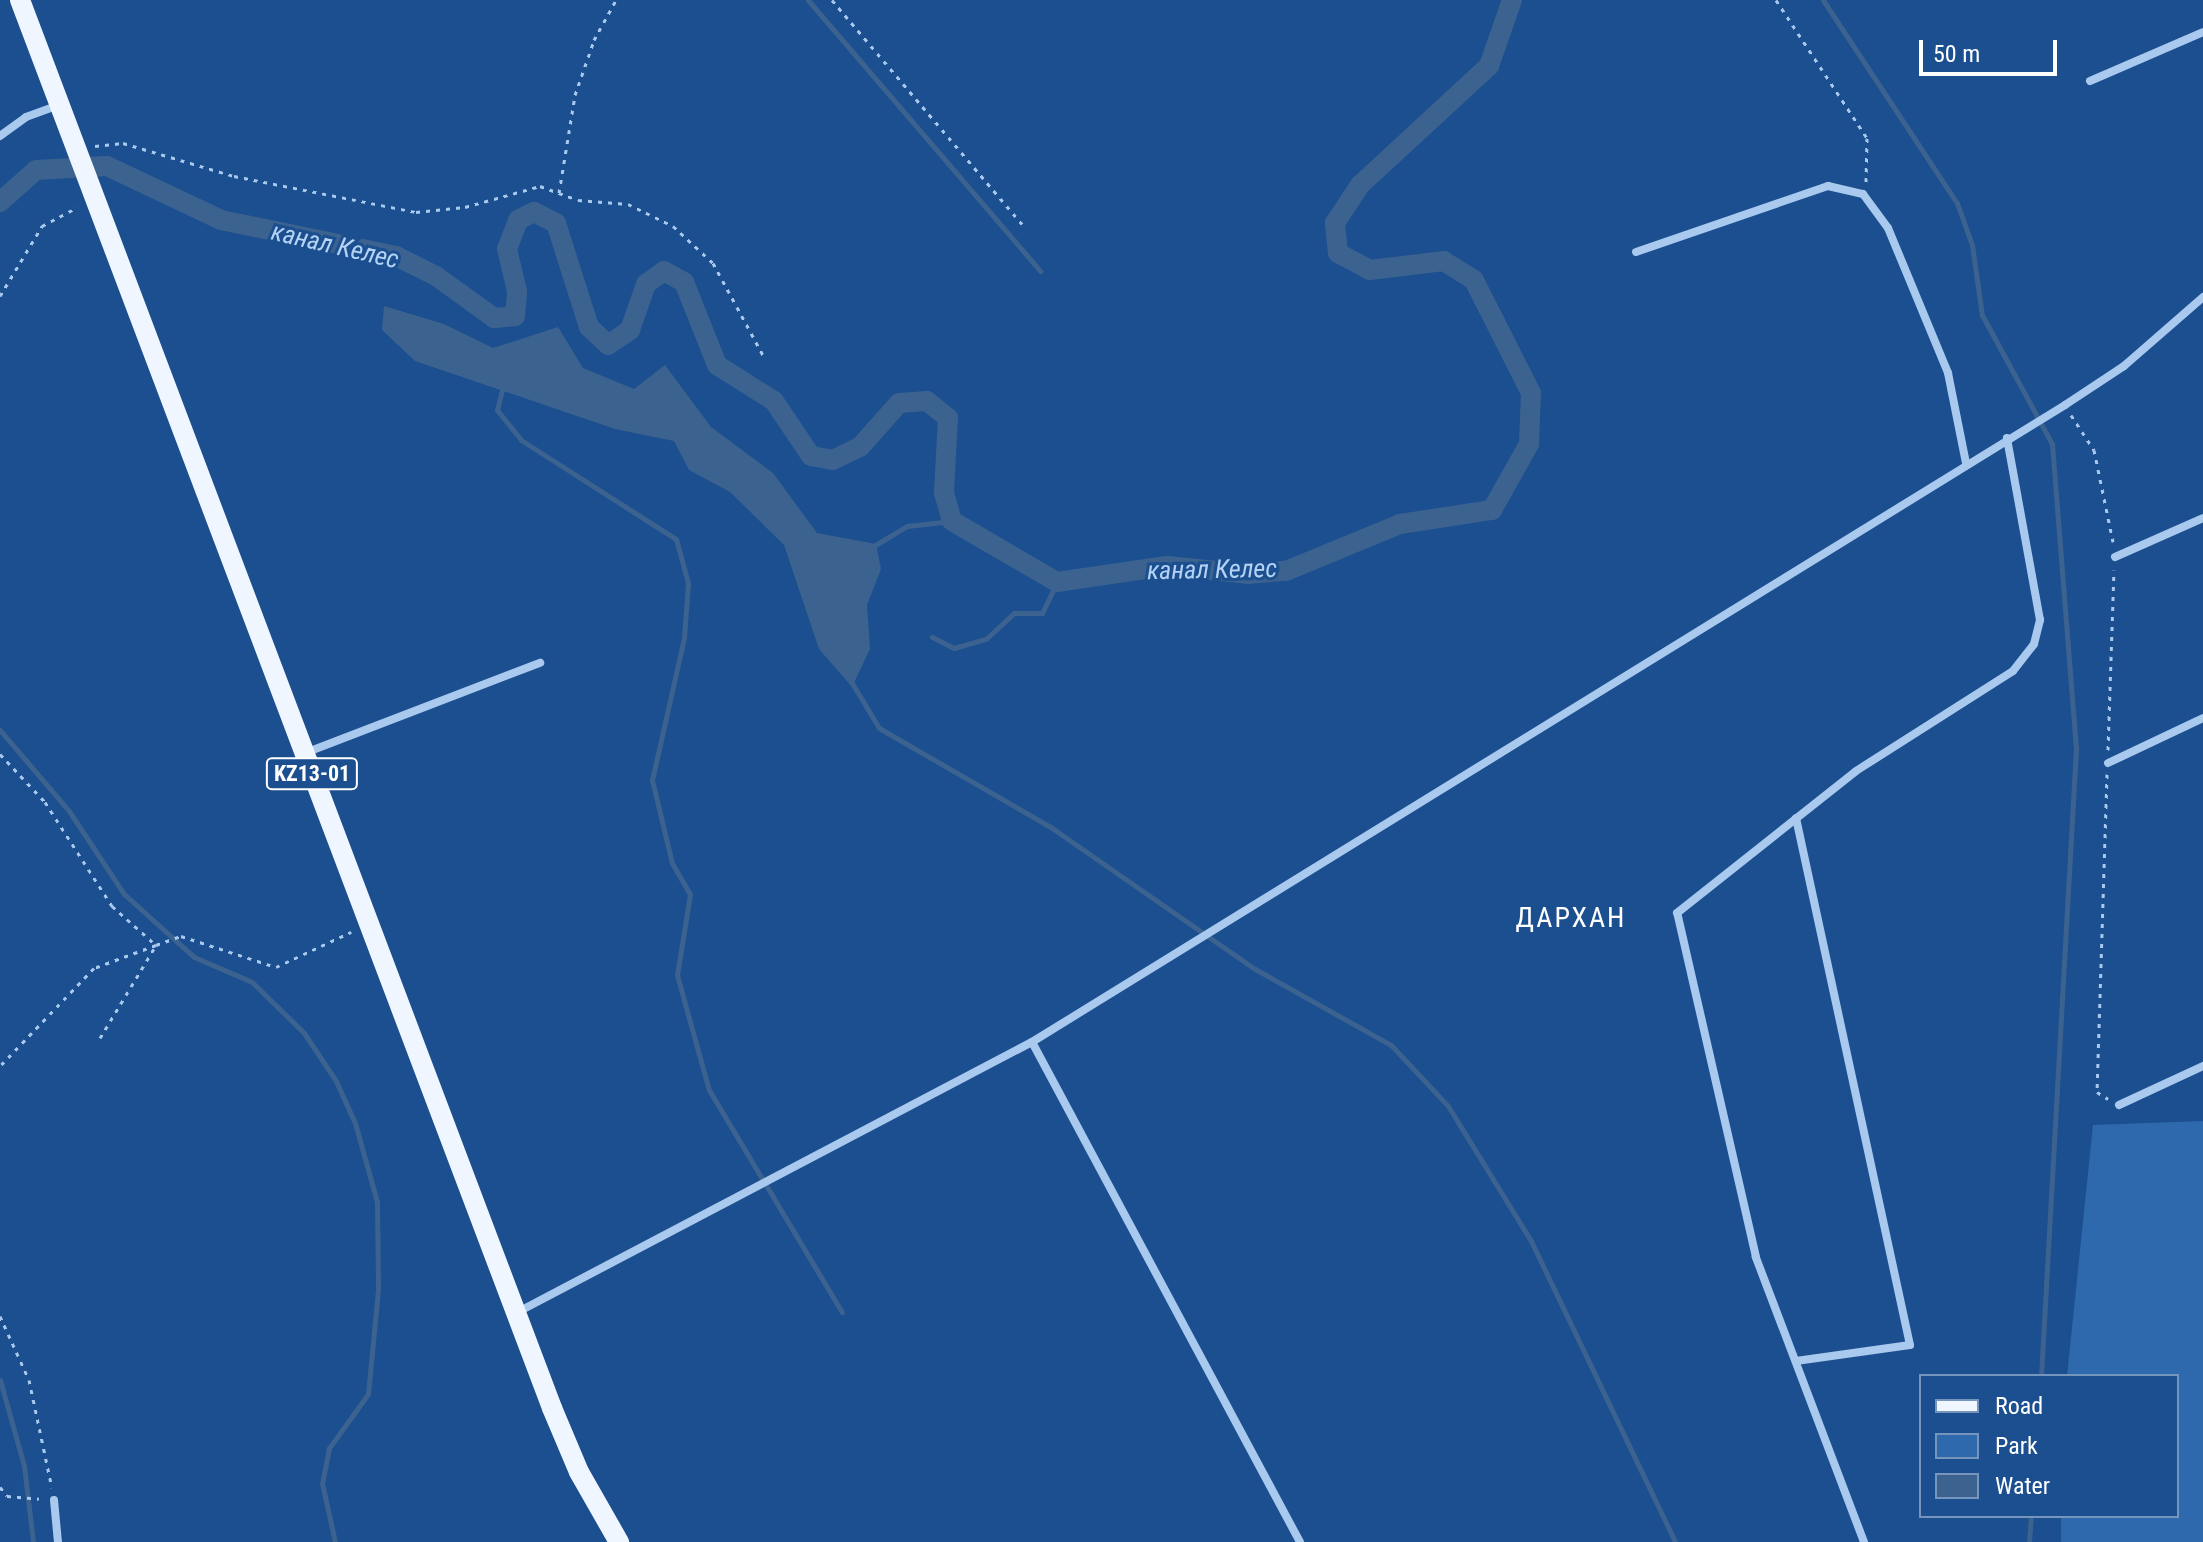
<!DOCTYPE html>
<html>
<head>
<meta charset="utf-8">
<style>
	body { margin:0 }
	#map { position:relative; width:2203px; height:1542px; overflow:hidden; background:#1b4f8f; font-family:"Roboto Condensed",sans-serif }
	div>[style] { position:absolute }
	.green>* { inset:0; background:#2e69ad }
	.water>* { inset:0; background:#3c6290 }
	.stream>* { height:5px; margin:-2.5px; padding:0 2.5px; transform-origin:2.5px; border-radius:2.5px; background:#3c6290 }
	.canal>* { height:20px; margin:-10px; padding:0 10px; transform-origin:10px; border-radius:10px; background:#3c6290 }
	.path>* { height:3px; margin-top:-1.5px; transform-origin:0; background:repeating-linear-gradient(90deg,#a9c9ee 0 4px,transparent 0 10px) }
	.minor>* { height:8px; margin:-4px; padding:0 4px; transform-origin:4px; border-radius:4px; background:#a9c9ee }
	.primary>* { height:20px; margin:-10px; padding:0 10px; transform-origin:10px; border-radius:10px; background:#f0f6ff }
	span { translate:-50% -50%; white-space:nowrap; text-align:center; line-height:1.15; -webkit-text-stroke:6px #1b4f8f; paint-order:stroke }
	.shield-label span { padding:2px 6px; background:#1b4f8f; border:2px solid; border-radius:6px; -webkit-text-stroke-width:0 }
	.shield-label { font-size:22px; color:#fff; font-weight:700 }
	.water-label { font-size:26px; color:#b5d3f5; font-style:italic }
	.quarter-label { font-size:28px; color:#fff; letter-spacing:2px }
	.legend { position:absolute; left:1919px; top:1374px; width:260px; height:144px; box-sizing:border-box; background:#1b4f8f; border:2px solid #7695bc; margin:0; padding:10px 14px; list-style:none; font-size:24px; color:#fff }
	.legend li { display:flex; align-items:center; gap:16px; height:40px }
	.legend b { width:40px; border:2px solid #7695bc }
	.scale { position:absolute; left:1919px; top:40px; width:138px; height:36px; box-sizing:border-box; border:4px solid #fff; border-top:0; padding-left:10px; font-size:24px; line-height:28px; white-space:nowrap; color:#fff; -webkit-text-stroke:6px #1b4f8f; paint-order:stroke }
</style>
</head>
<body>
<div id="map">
	<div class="green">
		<div style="clip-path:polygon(2203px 1121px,2203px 1542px,2061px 1542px,2061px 1516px,2177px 1516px,2177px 1376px,2067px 1376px,2093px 1125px)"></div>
	</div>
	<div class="water">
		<div style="clip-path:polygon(384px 306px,444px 324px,493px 348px,558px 327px,583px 368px,634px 389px,665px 365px,711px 427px,773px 473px,817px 533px,876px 544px,881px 569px,867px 605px,870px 649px,852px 687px,819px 649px,784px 545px,730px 492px,689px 470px,674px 441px,615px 429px,415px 361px,382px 330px)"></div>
	</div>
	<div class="stream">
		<div style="left:808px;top:0;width:357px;rotate:49.4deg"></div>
		<div style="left:1823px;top:0;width:243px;rotate:56.6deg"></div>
		<div style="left:1957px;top:203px;width:45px;rotate:70.3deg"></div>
		<div style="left:1972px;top:245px;width:71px;rotate:81.9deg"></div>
		<div style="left:1982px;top:315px;width:147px;rotate:61.5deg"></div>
		<div style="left:2052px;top:444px;width:305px;rotate:85.5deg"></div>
		<div style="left:2076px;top:748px;width:629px;rotate:93.19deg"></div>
		<div style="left:503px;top:386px;width:25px;rotate:104deg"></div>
		<div style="left:497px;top:410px;width:38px;rotate:51deg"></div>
		<div style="left:521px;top:440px;width:184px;rotate:32.6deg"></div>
		<div style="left:676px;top:539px;width:46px;rotate:74.7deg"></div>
		<div style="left:688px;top:583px;width:55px;rotate:94.2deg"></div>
		<div style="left:684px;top:638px;width:146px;rotate:102.7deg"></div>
		<div style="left:652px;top:780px;width:85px;rotate:76.5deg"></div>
		<div style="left:672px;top:863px;width:36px;rotate:60deg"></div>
		<div style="left:690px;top:894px;width:82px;rotate:99.1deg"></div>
		<div style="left:677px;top:975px;width:119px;rotate:74.5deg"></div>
		<div style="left:709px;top:1090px;width:259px;rotate:59.1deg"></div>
		<div style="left:872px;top:547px;width:41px;rotate:-31deg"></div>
		<div style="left:907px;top:526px;width:45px;rotate:-6.3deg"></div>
		<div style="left:932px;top:637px;width:25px;rotate:27deg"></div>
		<div style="left:954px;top:648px;width:33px;rotate:-16deg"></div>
		<div style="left:986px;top:639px;width:38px;rotate:-43deg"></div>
		<div style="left:1014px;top:613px;width:28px"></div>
		<div style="left:1042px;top:613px;width:34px;rotate:-64deg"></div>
		<div style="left:852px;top:683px;width:52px;rotate:59deg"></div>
		<div style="left:879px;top:728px;width:200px;rotate:30deg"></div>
		<div style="left:1052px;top:828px;width:247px;rotate:34.8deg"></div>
		<div style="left:1255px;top:969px;width:156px;rotate:29.2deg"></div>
		<div style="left:1391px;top:1045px;width:83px;rotate:46.9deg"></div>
		<div style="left:1448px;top:1106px;width:158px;rotate:58.4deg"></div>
		<div style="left:1531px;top:1241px;width:334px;rotate:64.4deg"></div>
		<div style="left:0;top:730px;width:106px;rotate:49.6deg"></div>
		<div style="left:69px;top:811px;width:100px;rotate:56.5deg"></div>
		<div style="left:124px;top:894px;width:94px;rotate:42deg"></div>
		<div style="left:194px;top:957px;width:63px;rotate:23.3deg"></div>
		<div style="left:252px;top:982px;width:73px;rotate:44.4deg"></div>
		<div style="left:304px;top:1033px;width:58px;rotate:56.3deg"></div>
		<div style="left:336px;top:1081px;width:46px;rotate:65.7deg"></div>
		<div style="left:355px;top:1123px;width:82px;rotate:74.4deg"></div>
		<div style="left:377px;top:1202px;width:88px;rotate:89.3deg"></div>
		<div style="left:378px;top:1290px;width:104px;rotate:95.5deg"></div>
		<div style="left:368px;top:1394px;width:67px;rotate:125.8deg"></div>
		<div style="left:329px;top:1448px;width:36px;rotate:101deg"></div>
		<div style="left:322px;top:1483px;width:60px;rotate:77.6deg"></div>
		<div style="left:0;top:1380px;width:89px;rotate:74.4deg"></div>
		<div style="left:24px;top:1466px;width:77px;rotate:83.2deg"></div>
		<div style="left:2029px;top:1542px;width:26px;rotate:-86deg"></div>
	</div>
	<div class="canal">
		<div style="left:0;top:202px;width:48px;rotate:-41.6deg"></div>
		<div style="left:36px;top:170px;width:71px;rotate:-3.2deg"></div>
		<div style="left:107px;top:166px;width:126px;rotate:25.3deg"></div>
		<div style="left:221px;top:220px;width:179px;rotate:11.6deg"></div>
		<div style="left:396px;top:256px;width:45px;rotate:26.6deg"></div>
		<div style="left:436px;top:276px;width:72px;rotate:35.9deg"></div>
		<div style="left:494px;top:318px;width:21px;rotate:-5deg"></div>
		<div style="left:515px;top:316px;width:25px;rotate:-85deg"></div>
		<div style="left:517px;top:291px;width:43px;rotate:-103.4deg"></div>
		<div style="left:507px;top:249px;width:31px;rotate:-69deg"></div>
		<div style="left:518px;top:220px;width:18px;rotate:-27deg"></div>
		<div style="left:534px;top:212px;width:25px;rotate:27deg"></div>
		<div style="left:556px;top:223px;width:109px;rotate:72.4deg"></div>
		<div style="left:589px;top:327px;width:26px;rotate:43deg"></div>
		<div style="left:608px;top:345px;width:27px;rotate:-34deg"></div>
		<div style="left:630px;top:330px;width:49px;rotate:-70.8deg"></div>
		<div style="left:646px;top:284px;width:22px;rotate:-36deg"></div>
		<div style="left:664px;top:271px;width:23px;rotate:29deg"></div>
		<div style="left:684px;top:282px;width:89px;rotate:68.3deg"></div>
		<div style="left:717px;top:365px;width:67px;rotate:32.3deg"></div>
		<div style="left:774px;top:401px;width:66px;rotate:56.1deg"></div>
		<div style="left:811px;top:456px;width:22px;rotate:10deg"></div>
		<div style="left:833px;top:460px;width:30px;rotate:-26deg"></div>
		<div style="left:860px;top:447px;width:59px;rotate:-48.4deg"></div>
		<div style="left:899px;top:403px;width:28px;rotate:-4deg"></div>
		<div style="left:927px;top:401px;width:27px;rotate:39deg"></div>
		<div style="left:948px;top:418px;width:75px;rotate:93.1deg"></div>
		<div style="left:944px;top:493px;width:29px;rotate:74deg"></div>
		<div style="left:952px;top:521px;width:121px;rotate:30.2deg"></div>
		<div style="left:1057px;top:582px;width:111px;rotate:-8.3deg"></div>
		<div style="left:1167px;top:566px;width:81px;rotate:5.6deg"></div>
		<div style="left:1248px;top:574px;width:38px;rotate:-5deg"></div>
		<div style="left:1286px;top:571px;width:123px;rotate:-22.4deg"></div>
		<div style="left:1400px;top:524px;width:93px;rotate:-8.7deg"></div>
		<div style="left:1492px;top:510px;width:76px;rotate:-60.7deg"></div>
		<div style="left:1529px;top:444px;width:51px;rotate:-87.8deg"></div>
		<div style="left:1531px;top:393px;width:127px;rotate:-116.8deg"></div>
		<div style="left:1474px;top:280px;width:36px;rotate:-148deg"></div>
		<div style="left:1444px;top:261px;width:75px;rotate:173.1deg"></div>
		<div style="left:1370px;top:270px;width:36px;rotate:-152deg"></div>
		<div style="left:1338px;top:253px;width:30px;rotate:-96deg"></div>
		<div style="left:1335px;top:223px;width:45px;rotate:-56.7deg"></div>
		<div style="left:1360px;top:185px;width:176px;rotate:-42.7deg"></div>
		<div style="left:1489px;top:66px;width:70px;rotate:-70.8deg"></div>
	</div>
	<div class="path">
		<div style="left:832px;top:0;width:300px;rotate:49.7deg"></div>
		<div style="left:1776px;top:0;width:165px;rotate:56.6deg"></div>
		<div style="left:1867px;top:138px;width:44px;rotate:91.3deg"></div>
		<div style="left:95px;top:146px;width:28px;rotate:-6deg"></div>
		<div style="left:123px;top:143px;width:116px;rotate:16.6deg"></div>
		<div style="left:234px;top:176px;width:186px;rotate:11.2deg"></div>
		<div style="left:416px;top:212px;width:49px;rotate:-5.8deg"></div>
		<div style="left:465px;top:207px;width:78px;rotate:-15.6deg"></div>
		<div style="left:540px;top:186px;width:40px;rotate:20.2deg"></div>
		<div style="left:578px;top:200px;width:50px;rotate:4.6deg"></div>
		<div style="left:628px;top:204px;width:50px;rotate:26.1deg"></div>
		<div style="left:673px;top:226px;width:54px;rotate:42.8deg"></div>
		<div style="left:713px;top:263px;width:107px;rotate:61.5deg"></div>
		<div style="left:559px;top:193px;width:99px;rotate:-80.7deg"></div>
		<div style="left:575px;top:95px;width:58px;rotate:-70.9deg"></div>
		<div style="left:594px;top:40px;width:46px;rotate:-61.2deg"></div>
		<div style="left:0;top:296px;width:82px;rotate:-59deg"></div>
		<div style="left:42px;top:226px;width:40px;rotate:-28deg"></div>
		<div style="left:2071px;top:415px;width:42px;rotate:56.7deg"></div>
		<div style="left:2094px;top:450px;width:94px;rotate:78.3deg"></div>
		<div style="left:2108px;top:750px;width:180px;rotate:-88.1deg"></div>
		<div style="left:0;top:754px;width:66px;rotate:46.8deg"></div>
		<div style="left:45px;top:802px;width:124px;rotate:57.2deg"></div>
		<div style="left:112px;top:906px;width:59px;rotate:41.6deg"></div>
		<div style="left:156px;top:945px;width:66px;rotate:159.6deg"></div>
		<div style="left:94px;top:968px;width:136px;rotate:133.8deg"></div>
		<div style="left:2107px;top:774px;width:318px;rotate:91.8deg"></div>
		<div style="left:2097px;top:1092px;width:13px;rotate:32deg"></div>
		<div style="left:100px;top:1038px;width:109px;rotate:-58.9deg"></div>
		<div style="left:156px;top:945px;width:27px;rotate:-20deg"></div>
		<div style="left:181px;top:936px;width:100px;rotate:18.1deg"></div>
		<div style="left:276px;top:967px;width:83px;rotate:-25deg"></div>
		<div style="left:0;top:1316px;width:70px;rotate:65.6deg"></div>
		<div style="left:29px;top:1380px;width:110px;rotate:78deg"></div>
		<div style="left:0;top:1487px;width:11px;rotate:52deg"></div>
		<div style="left:7px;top:1496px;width:32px;rotate:5deg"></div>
	</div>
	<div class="minor">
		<div style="left:2090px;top:81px;width:123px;rotate:-23.4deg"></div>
		<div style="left:0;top:136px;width:32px;rotate:-36deg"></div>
		<div style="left:26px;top:117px;width:35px;rotate:-20deg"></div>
		<div style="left:1636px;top:252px;width:203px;rotate:-19deg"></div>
		<div style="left:1828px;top:186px;width:36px;rotate:13deg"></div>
		<div style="left:1863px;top:194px;width:42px;rotate:53.7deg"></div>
		<div style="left:1888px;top:228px;width:157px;rotate:67.5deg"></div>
		<div style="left:1948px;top:373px;width:92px;rotate:78.7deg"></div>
		<div style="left:2115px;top:557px;width:96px;rotate:-23.9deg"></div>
		<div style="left:305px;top:753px;width:252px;rotate:-21deg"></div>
		<div style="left:2108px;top:763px;width:105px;rotate:-25.3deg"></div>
		<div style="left:1032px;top:1042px;width:567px;rotate:61.81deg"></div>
		<div style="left:2119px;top:1105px;width:93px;rotate:-24.9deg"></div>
		<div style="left:516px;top:1313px;width:583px;rotate:-27.71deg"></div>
		<div style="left:1032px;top:1042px;width:1214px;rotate:-31.66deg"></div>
		<div style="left:2065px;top:405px;width:71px;rotate:-33.5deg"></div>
		<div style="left:2124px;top:366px;width:105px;rotate:-41.1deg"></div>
		<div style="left:1796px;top:1361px;width:115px;rotate:-8deg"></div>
		<div style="left:1910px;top:1345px;width:539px;rotate:-102.21deg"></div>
		<div style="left:54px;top:1500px;width:42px;rotate:84.6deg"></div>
		<div style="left:1864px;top:1542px;width:305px;rotate:-110.8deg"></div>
		<div style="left:1756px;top:1257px;width:353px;rotate:-102.9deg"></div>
		<div style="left:1677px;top:913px;width:228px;rotate:-38.4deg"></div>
		<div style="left:1856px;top:771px;width:186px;rotate:-32.5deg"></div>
		<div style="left:2013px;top:671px;width:34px;rotate:-52deg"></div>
		<div style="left:2034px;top:644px;width:25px;rotate:-76deg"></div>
		<div style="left:2040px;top:620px;width:185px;rotate:-100.3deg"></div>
	</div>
	<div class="primary">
		<div style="left:20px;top:0;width:1505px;rotate:69.3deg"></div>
		<div style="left:552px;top:1408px;width:69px;rotate:67.1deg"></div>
		<div style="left:579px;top:1472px;width:81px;rotate:60.3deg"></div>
	</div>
	<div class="shield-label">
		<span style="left:312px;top:774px">KZ13-01</span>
	</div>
	<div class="water-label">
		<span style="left:335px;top:246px;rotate:13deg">канал Келес</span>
		<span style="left:1212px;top:570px;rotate:-1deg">канал Келес</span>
	</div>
	<div class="quarter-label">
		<span style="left:1571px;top:918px">ДАРХАН</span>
	</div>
	<ul class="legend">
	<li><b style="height:10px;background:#f0f6ff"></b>Road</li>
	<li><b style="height:22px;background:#2e69ad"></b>Park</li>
	<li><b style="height:22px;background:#3c6290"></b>Water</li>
	</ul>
	<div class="scale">50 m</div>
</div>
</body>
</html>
